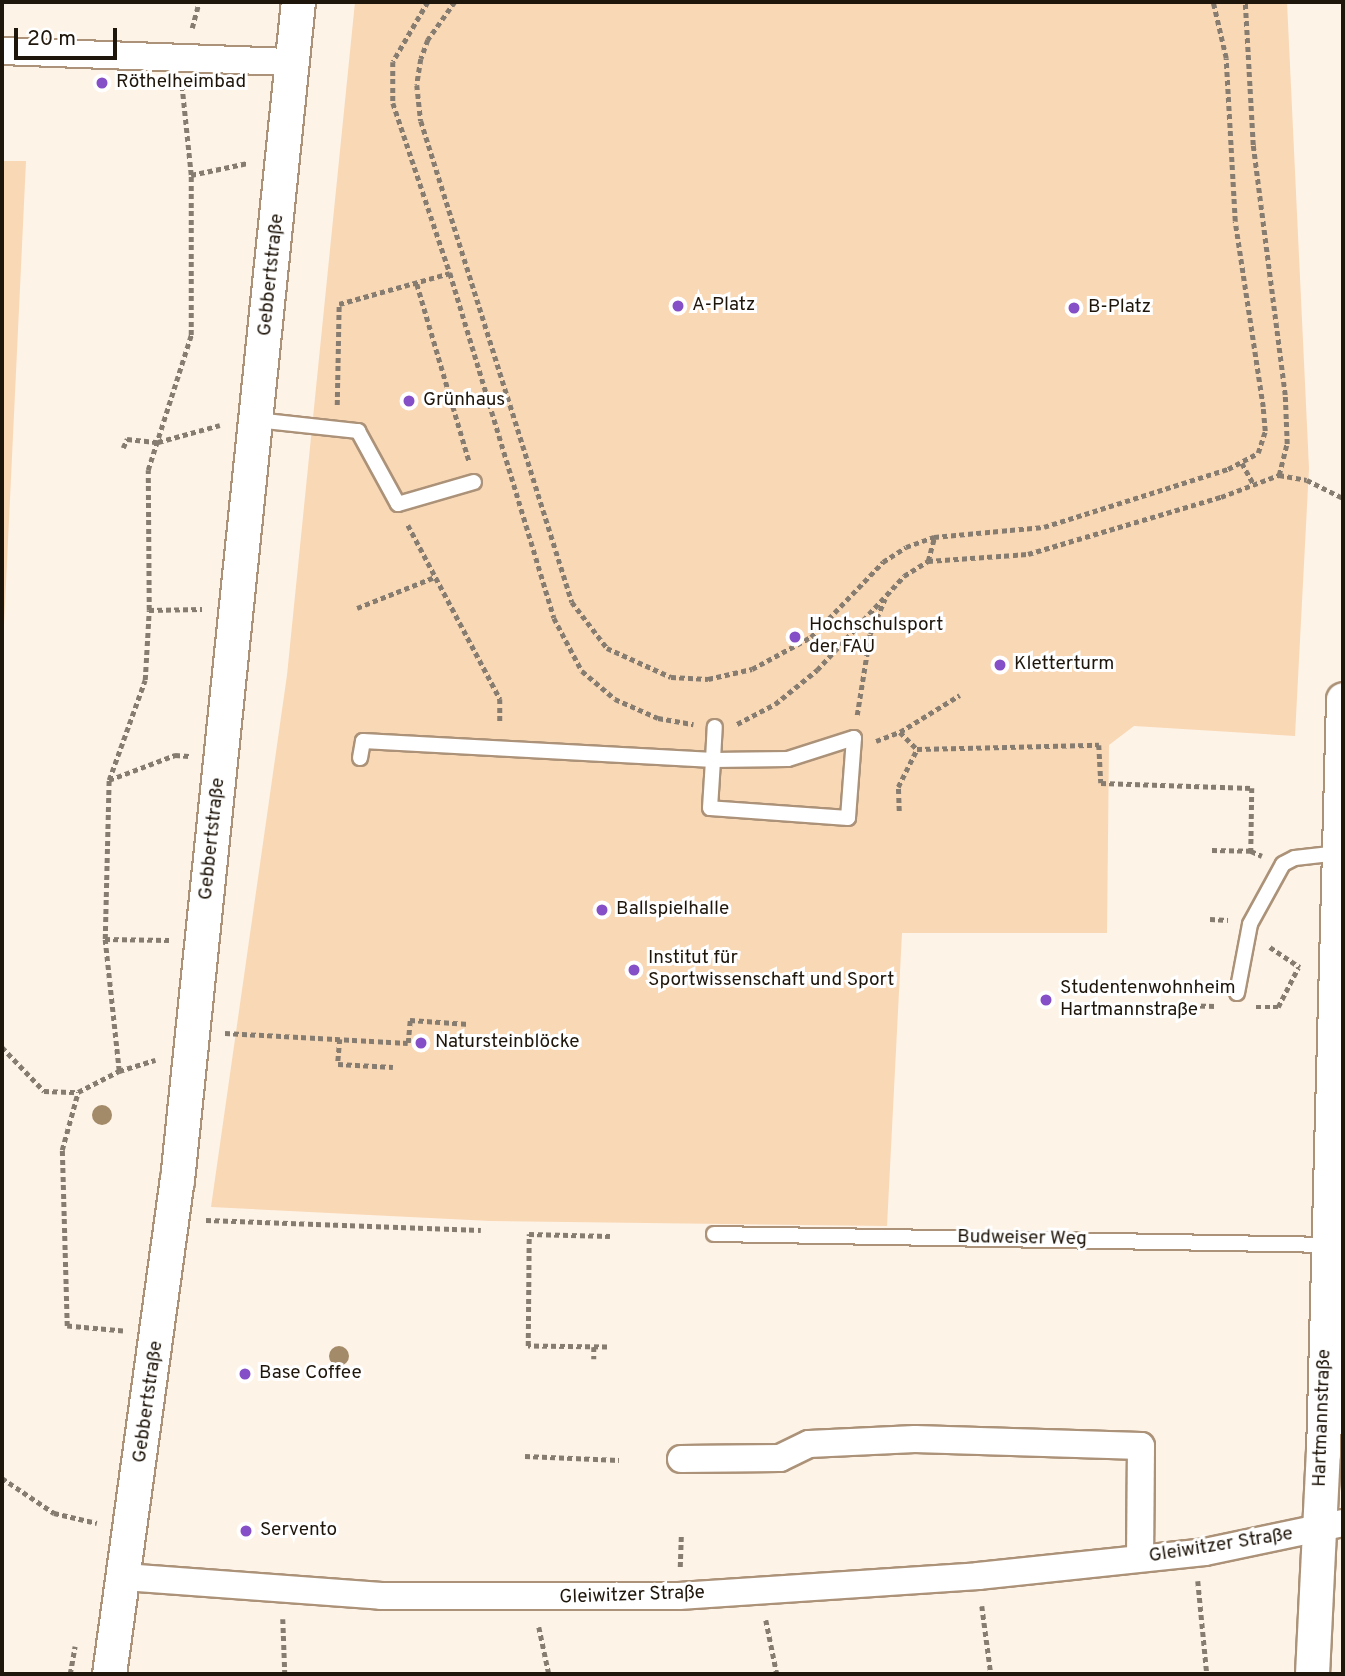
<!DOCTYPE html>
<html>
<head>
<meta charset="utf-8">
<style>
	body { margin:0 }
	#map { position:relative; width:1345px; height:1676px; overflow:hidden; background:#fef3e7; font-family:Overpass,sans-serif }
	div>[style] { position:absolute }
	.green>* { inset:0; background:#f9d8b6 }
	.path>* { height:4.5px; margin-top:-2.25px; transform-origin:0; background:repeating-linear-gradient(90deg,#867c70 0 5px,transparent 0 8.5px) }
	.roads { filter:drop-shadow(2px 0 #ab9278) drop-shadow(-2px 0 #ab9278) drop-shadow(0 2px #ab9278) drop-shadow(0 -2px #ab9278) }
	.service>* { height:14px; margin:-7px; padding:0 7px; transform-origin:7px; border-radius:7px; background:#fff }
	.minor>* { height:26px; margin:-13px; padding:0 13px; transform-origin:13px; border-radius:13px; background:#fff }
	.tertiary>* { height:33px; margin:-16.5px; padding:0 16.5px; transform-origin:16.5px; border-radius:16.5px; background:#fff }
	.trees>* { width:20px; height:20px; margin:-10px; border-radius:50%; background:#a38a68 }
	.dots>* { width:19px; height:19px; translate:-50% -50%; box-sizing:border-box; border:4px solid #fff; border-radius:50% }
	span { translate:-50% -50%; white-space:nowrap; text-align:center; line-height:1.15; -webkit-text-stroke:6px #fff; paint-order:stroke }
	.poi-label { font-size:19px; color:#1f160b }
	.left { translate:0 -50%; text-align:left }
	.street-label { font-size:19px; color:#1f160b }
	.frame { position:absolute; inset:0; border:4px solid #1f160b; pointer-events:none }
	.scale { position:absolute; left:14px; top:28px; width:103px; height:32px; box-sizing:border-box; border:4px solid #1f160b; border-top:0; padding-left:9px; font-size:21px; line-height:24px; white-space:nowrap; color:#1f160b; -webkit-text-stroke:5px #fff; paint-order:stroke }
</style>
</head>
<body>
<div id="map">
	<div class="green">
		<div style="clip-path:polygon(355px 2px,1287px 2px,1309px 468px,1295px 736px,1134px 726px,1109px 745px,1107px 933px,902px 933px,887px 1226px,490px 1221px,211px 1207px,287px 675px)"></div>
		<div style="clip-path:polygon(2px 161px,26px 161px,2px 668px)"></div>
	</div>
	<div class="path">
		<div style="left:428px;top:2px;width:69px;rotate:120.3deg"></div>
		<div style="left:393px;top:62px;width:41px;rotate:90deg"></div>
		<div style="left:393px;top:103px;width:179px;rotate:71.5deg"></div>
		<div style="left:450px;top:273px;width:360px;rotate:73.2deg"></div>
		<div style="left:554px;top:618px;width:60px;rotate:62.2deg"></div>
		<div style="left:582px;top:671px;width:43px;rotate:40.3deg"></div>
		<div style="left:615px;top:699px;width:47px;rotate:23.8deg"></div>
		<div style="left:658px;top:718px;width:36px;rotate:10deg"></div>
		<div style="left:455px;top:2px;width:47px;rotate:125.4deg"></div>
		<div style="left:428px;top:40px;width:20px;rotate:110deg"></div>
		<div style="left:421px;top:59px;width:26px;rotate:99deg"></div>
		<div style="left:417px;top:85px;width:36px;rotate:84deg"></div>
		<div style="left:421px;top:121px;width:504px;rotate:72.57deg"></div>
		<div style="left:572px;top:602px;width:58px;rotate:52.7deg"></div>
		<div style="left:607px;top:648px;width:70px;rotate:24.4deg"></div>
		<div style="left:671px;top:677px;width:37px;rotate:3deg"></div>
		<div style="left:708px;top:679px;width:45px;rotate:-12.8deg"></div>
		<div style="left:752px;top:669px;width:67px;rotate:-28.5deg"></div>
		<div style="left:811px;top:637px;width:104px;rotate:-46.2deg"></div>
		<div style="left:883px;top:562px;width:27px;rotate:-33deg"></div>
		<div style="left:906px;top:547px;width:30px;rotate:-20deg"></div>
		<div style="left:934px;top:537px;width:110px;rotate:-5.2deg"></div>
		<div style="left:1044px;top:527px;width:193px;rotate:-17.5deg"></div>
		<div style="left:1228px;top:469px;width:34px;rotate:-28deg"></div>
		<div style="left:1258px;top:453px;width:23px;rotate:-72deg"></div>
		<div style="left:1265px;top:431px;width:24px;rotate:-95deg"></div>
		<div style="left:1263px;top:407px;width:188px;rotate:-98.6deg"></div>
		<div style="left:1235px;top:221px;width:163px;rotate:-93.2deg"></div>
		<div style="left:1226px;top:58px;width:57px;rotate:-103.1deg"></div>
		<div style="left:192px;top:28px;width:27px;rotate:-75deg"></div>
		<div style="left:191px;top:175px;width:58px;rotate:-11.9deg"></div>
		<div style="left:417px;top:284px;width:184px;rotate:73.6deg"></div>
		<div style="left:337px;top:405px;width:101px;rotate:-88.9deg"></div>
		<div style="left:339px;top:304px;width:115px;rotate:-15.6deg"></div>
		<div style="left:123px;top:448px;width:10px;rotate:-66deg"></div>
		<div style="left:127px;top:439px;width:31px;rotate:6deg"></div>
		<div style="left:158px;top:442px;width:64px;rotate:-15.3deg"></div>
		<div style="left:1242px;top:463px;width:25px;rotate:61deg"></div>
		<div style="left:1279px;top:475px;width:28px;rotate:10deg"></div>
		<div style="left:1307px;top:480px;width:40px;rotate:26.6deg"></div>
		<div style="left:408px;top:525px;width:197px;rotate:62.1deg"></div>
		<div style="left:500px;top:699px;width:25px;rotate:90deg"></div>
		<div style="left:928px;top:561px;width:24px;rotate:-75deg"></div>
		<div style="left:357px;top:608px;width:84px;rotate:-21.7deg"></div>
		<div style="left:149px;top:610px;width:140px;rotate:-90.4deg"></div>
		<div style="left:148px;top:470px;width:142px;rotate:-72.3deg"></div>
		<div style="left:191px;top:335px;width:160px;rotate:-90deg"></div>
		<div style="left:191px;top:175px;width:87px;rotate:-95.9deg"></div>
		<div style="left:857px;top:715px;width:82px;rotate:-80.9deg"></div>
		<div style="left:870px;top:634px;width:38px;rotate:-67deg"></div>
		<div style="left:737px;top:724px;width:43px;rotate:-27.8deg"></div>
		<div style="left:775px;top:704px;width:54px;rotate:-39deg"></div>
		<div style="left:817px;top:670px;width:128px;rotate:-47.2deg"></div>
		<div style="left:904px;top:576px;width:28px;rotate:-32deg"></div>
		<div style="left:928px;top:561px;width:100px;rotate:-4deg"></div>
		<div style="left:1028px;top:554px;width:201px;rotate:-16.5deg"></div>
		<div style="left:1221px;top:497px;width:62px;rotate:-20.8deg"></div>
		<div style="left:1279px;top:475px;width:32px;rotate:-76deg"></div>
		<div style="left:1287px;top:444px;width:49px;rotate:-92.3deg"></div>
		<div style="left:1285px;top:395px;width:252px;rotate:-97.3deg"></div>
		<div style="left:1253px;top:145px;width:143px;rotate:-93.2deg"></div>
		<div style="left:900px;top:732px;width:24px;rotate:45deg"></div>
		<div style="left:917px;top:749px;width:182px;rotate:-1.3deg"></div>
		<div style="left:1099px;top:745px;width:38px;rotate:87deg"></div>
		<div style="left:1101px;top:783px;width:151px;rotate:1.9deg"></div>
		<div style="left:1252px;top:788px;width:63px;rotate:90.9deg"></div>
		<div style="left:1251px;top:851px;width:12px;rotate:24deg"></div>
		<div style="left:876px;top:741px;width:26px;rotate:-21deg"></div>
		<div style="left:900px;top:732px;width:70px;rotate:-31.7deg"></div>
		<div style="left:109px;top:780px;width:71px;rotate:-20.7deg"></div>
		<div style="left:175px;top:755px;width:14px;rotate:4deg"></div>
		<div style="left:899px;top:811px;width:24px;rotate:-92deg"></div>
		<div style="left:898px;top:787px;width:42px;rotate:-63.4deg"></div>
		<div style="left:1212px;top:850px;width:39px;rotate:1deg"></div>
		<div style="left:1210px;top:919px;width:18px;rotate:3deg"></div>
		<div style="left:105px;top:939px;width:64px;rotate:0.9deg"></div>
		<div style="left:1270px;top:947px;width:36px;rotate:34deg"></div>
		<div style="left:1175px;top:1005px;width:41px;rotate:1.4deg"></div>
		<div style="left:1256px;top:1007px;width:22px"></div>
		<div style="left:1278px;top:1007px;width:44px;rotate:-62.9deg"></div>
		<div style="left:225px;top:1033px;width:183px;rotate:3.1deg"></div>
		<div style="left:408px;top:1043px;width:23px;rotate:-85deg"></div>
		<div style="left:410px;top:1020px;width:59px;rotate:3.9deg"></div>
		<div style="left:340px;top:1039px;width:25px;rotate:95deg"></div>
		<div style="left:338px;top:1064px;width:55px;rotate:3.1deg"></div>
		<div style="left:2px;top:1047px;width:61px;rotate:46.3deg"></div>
		<div style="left:44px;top:1091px;width:34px;rotate:2deg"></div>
		<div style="left:119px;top:1071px;width:133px;rotate:-96.1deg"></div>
		<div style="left:105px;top:939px;width:159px;rotate:-88.6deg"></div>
		<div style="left:109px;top:780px;width:106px;rotate:-70.2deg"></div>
		<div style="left:145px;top:680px;width:70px;rotate:-86.7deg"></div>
		<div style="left:149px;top:610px;width:53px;rotate:-1.1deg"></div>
		<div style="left:206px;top:1220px;width:275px;rotate:2.1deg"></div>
		<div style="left:123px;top:1331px;width:56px;rotate:-174.9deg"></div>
		<div style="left:67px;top:1326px;width:176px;rotate:-91.6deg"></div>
		<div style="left:62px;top:1150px;width:60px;rotate:-74.6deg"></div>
		<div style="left:78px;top:1092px;width:46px;rotate:-27.1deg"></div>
		<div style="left:119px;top:1071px;width:38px;rotate:-17deg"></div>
		<div style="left:594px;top:1347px;width:12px;rotate:90deg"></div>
		<div style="left:607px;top:1347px;width:79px;rotate:-179.3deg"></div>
		<div style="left:528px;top:1346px;width:112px;rotate:-89.5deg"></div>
		<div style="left:529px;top:1234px;width:81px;rotate:1.4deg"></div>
		<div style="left:525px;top:1456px;width:94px;rotate:2.4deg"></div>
		<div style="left:2px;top:1478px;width:63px;rotate:33.9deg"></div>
		<div style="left:54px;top:1513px;width:44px;rotate:13.1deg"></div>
		<div style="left:680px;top:1567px;width:34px;rotate:-88deg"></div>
		<div style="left:1198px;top:1581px;width:93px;rotate:84.5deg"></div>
		<div style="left:982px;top:1606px;width:69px;rotate:82.5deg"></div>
		<div style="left:283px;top:1619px;width:55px;rotate:87.9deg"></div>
		<div style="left:766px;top:1620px;width:55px;rotate:78.5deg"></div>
		<div style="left:539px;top:1627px;width:48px;rotate:78deg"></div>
		<div style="left:70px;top:1674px;width:28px;rotate:-80deg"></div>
	</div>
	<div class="roads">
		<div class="service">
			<div style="left:256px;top:420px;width:103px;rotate:6.2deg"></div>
			<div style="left:358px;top:431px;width:83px;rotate:61.3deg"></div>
			<div style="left:398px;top:504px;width:79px;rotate:-16.1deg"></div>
			<div style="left:360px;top:758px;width:17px;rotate:-80deg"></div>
			<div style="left:363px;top:741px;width:351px;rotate:3.1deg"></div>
			<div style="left:713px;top:760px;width:75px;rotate:-0.8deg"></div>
			<div style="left:788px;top:759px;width:69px;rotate:-17.7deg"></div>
			<div style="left:854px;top:738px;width:80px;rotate:94.3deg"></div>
			<div style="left:848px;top:818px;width:138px;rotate:-175.9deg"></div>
			<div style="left:710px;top:808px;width:48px;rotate:-86.4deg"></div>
			<div style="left:713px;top:760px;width:33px;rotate:-87deg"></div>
			<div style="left:1237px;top:993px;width:70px;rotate:-79.3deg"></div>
			<div style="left:1250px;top:924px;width:68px;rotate:-61.2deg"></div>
			<div style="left:1283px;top:864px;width:13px;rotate:-27deg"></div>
			<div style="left:1295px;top:858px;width:44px;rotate:-6.5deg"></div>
			<div style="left:714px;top:1234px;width:615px;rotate:1.02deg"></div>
		</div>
		<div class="minor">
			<div style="left:2px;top:51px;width:289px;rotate:2.2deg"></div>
			<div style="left:681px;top:1459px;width:99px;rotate:-0.6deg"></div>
			<div style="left:780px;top:1458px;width:32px;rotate:-26deg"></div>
			<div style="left:809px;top:1444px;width:106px;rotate:-2.7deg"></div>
			<div style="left:915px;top:1439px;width:226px;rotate:1.8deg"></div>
			<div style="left:1141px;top:1446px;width:112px;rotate:90.5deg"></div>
			<div style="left:124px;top:1577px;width:258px;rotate:4.2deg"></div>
			<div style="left:381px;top:1596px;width:298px"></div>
			<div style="left:679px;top:1596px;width:300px;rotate:-3.8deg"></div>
			<div style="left:978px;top:1576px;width:228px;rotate:-6deg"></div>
			<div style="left:1205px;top:1552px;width:141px;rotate:-11.9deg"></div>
		</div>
		<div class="tertiary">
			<div style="left:109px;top:1674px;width:499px;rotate:-82.2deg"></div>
			<div style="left:177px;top:1180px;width:1184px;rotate:-84.14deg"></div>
			<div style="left:1312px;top:1674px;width:221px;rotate:-87.2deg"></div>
			<div style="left:1323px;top:1453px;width:754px;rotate:-88.48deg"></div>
		</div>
	</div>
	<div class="trees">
		<div style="left:102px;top:1115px"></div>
		<div style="left:339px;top:1356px"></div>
	</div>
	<div class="dots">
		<div style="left:102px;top:83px;background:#854fc7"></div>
		<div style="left:678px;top:306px;background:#854fc7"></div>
		<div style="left:1074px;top:308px;background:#854fc7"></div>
		<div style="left:409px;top:401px;background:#854fc7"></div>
		<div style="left:795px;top:637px;background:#854fc7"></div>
		<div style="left:1000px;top:665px;background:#854fc7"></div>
		<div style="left:602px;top:910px;background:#854fc7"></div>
		<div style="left:634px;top:970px;background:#854fc7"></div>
		<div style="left:1046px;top:1000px;background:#854fc7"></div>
		<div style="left:421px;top:1043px;background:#854fc7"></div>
		<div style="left:245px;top:1374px;background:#854fc7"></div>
		<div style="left:246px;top:1531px;background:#854fc7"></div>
	</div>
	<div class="poi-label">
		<span class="left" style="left:116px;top:83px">Röthelheimbad</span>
		<span class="left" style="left:692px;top:306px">A-Platz</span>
		<span class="left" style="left:1088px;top:308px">B-Platz</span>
		<span class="left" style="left:423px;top:401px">Grünhaus</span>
		<span class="left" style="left:809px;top:637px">Hochschulsport<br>der FAU</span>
		<span class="left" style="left:1014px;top:665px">Kletterturm</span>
		<span class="left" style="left:616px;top:910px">Ballspielhalle</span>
		<span class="left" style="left:648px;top:970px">Institut für<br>Sportwissenschaft und Sport</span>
		<span class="left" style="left:1060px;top:1000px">Studentenwohnheim<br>Hartmannstraße</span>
		<span class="left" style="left:435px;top:1043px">Natursteinblöcke</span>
		<span class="left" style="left:259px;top:1374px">Base Coffee</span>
		<span class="left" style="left:260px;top:1531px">Servento</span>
	</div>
	<div class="street-label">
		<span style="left:272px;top:275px;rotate:-84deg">Gebbertstraße</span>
		<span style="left:213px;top:839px;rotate:-84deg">Gebbertstraße</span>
		<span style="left:1022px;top:1239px;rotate:1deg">Budweiser Weg</span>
		<span style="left:149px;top:1402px;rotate:-82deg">Gebbertstraße</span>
		<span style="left:1323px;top:1418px;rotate:-88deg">Hartmannstraße</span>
		<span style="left:1221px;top:1546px;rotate:-9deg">Gleiwitzer Straße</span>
		<span style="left:632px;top:1596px;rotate:-2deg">Gleiwitzer Straße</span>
	</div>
	<div class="frame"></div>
	<div class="scale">20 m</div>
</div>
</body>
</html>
